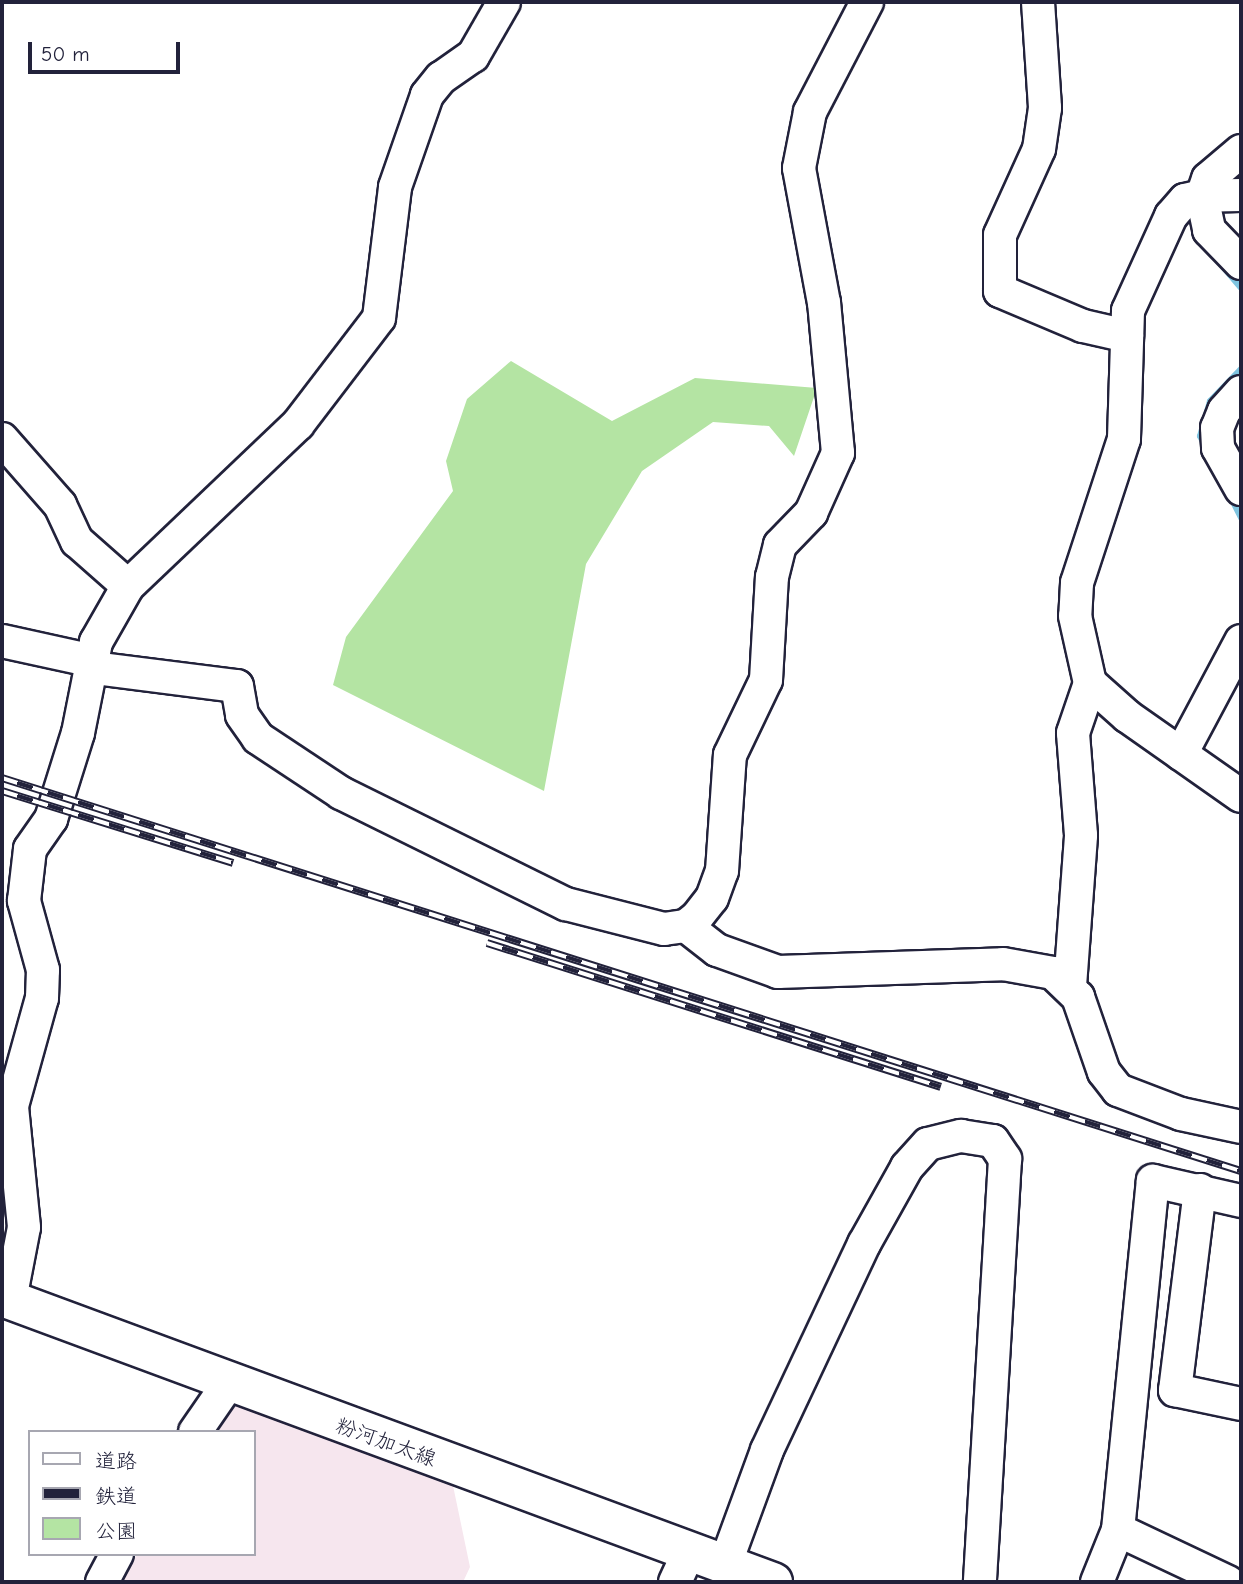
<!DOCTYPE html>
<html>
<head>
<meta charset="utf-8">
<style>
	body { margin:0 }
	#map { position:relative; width:1243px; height:1584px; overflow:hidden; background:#fff; font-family:"Comic Neue","Klee One",sans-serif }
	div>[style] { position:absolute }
	.built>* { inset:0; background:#f6e6ee }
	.green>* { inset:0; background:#b4e4a3 }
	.stream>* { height:6px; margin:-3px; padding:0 3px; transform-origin:3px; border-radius:3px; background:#7fc4e0 }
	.roads { filter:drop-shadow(2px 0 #22223b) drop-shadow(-2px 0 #22223b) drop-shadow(0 2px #22223b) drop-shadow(0 -2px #22223b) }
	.minor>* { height:32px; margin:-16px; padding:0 16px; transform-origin:16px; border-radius:16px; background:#fff }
	.major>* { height:38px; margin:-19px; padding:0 19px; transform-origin:19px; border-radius:19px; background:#fff }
	.rail>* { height:8px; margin-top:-4px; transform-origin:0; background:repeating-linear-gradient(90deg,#fff 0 16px,#22223b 0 32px); box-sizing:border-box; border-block:2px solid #22223b }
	span { translate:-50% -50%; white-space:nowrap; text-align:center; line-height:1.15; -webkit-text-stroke:7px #fff; paint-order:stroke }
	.street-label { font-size:21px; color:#22223b }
	.frame { position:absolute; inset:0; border:4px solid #22223b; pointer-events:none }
	.legend { position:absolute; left:28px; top:1430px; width:228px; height:126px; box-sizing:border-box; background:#fff; border:2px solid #a7a7b1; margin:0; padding:9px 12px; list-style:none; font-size:21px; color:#22223b }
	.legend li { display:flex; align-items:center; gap:14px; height:35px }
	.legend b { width:35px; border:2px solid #a7a7b1 }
	.scale { position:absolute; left:28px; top:42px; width:152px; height:32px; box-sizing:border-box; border:4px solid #22223b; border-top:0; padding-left:9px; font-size:21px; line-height:24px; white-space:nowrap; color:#22223b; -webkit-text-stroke:5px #fff; paint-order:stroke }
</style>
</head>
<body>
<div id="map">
	<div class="built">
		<div style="clip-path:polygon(242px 1398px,451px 1476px,470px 1567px,463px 1582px,121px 1582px,137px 1554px,254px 1554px,254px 1432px,205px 1432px,222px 1402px)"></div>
	</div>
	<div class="green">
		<div style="clip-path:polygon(511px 361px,612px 421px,695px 378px,817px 388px,794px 456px,769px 426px,713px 422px,642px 471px,586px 564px,544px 791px,333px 685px,346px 637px,453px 491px,446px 461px,467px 399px)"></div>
	</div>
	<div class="stream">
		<div style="left:1213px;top:255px;width:43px;rotate:49.7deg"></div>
		<div style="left:1205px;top:446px;width:11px;rotate:-117deg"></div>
		<div style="left:1200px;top:436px;width:36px;rotate:-74deg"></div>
		<div style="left:1210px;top:401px;width:45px;rotate:-45.9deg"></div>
		<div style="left:1230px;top:496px;width:25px;rotate:63deg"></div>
	</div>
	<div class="roads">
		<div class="minor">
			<div style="left:1038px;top:2px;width:106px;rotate:86.2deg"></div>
			<div style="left:1045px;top:108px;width:41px;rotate:98.3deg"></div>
			<div style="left:1039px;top:149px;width:94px;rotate:114.4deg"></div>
			<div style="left:1000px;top:235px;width:56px;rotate:90deg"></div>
			<div style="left:1000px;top:291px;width:90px;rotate:22.9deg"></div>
			<div style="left:1083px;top:326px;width:45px;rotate:12.8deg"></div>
			<div style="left:1241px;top:151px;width:43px;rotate:139.7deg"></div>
			<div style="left:1208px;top:179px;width:18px;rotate:109deg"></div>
			<div style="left:1202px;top:196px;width:17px;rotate:167deg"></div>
			<div style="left:1185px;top:200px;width:21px;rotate:131deg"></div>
			<div style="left:1171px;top:216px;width:104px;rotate:114.4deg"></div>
			<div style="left:1128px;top:311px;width:128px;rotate:91.8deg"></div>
			<div style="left:1124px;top:439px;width:151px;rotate:108.1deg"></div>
			<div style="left:1077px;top:583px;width:33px;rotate:93deg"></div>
			<div style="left:1075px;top:616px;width:69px;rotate:77.4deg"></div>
			<div style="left:1090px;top:683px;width:50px;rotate:41.7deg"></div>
			<div style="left:1127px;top:716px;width:139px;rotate:35.1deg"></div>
			<div style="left:1241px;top:195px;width:39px;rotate:179deg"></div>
			<div style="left:1202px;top:196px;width:35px;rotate:78deg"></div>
			<div style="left:1209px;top:230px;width:46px;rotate:45.9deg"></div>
			<div style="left:1241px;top:392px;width:25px;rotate:132deg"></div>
			<div style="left:1224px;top:411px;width:18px;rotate:112deg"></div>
			<div style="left:1217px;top:428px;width:20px;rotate:87deg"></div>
			<div style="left:1218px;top:448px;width:47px;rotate:60.7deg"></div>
			<div style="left:2px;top:439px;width:88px;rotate:48.7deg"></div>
			<div style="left:60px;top:505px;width:40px;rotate:65deg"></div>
			<div style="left:77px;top:541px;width:68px;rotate:41.4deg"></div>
			<div style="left:2px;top:641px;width:94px;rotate:12.3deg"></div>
			<div style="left:94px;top:668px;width:144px;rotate:7.2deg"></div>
			<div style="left:237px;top:686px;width:29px;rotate:80deg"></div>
			<div style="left:242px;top:715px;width:28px;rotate:55deg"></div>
			<div style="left:258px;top:738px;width:100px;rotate:33.5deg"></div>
			<div style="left:341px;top:793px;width:251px;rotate:26.3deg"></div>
			<div style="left:566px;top:904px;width:101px;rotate:14.3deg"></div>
			<div style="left:664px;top:929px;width:22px;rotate:-8deg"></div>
			<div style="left:686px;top:926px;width:14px;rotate:-39deg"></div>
			<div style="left:697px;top:917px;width:24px;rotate:-52deg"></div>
			<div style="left:712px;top:898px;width:29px;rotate:-70deg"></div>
			<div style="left:722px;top:871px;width:116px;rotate:-86.1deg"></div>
			<div style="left:730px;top:755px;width:83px;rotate:-64.4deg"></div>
			<div style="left:766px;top:680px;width:103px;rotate:-86.7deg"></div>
			<div style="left:772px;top:577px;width:33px;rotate:-76deg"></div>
			<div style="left:780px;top:545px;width:45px;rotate:-45.9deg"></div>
			<div style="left:811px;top:513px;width:66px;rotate:-65.8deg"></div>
			<div style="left:838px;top:453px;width:151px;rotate:-95.3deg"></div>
			<div style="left:824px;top:303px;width:137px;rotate:-100.5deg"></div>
			<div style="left:799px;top:168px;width:57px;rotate:-78.9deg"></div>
			<div style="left:810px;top:112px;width:124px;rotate:-62.6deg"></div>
			<div style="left:1181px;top:754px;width:128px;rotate:-62deg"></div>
			<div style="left:686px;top:926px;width:39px;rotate:38deg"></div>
			<div style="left:717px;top:950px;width:65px;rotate:19.8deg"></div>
			<div style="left:778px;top:972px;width:225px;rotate:-2deg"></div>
			<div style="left:1003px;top:964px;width:51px;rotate:10.2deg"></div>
			<div style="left:1053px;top:973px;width:35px;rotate:44deg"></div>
			<div style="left:1078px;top:997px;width:79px;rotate:70.9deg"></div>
			<div style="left:1104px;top:1072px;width:23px;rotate:52deg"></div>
			<div style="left:1118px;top:1090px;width:67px;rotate:20.9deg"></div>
			<div style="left:1181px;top:1114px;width:61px;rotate:12.2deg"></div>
			<div style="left:1070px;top:986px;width:151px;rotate:-85.8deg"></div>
			<div style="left:1081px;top:835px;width:102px;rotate:-94.5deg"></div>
			<div style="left:1073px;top:733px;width:53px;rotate:-71.2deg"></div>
			<div style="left:1200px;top:1190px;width:202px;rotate:97.1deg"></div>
			<div style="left:1175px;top:1390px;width:67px;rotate:12deg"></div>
			<div style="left:10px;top:1300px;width:74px;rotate:-79.1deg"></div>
			<div style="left:24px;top:1227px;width:122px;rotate:-95.7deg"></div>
			<div style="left:12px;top:1106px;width:112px;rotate:-74.5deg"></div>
			<div style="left:42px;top:998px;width:28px;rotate:-88deg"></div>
			<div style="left:43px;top:970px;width:72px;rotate:-105.4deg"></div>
			<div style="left:24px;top:901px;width:52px;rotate:-83.4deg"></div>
			<div style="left:30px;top:849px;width:37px;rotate:-55deg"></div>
			<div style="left:51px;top:819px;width:90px;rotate:-72.6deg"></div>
			<div style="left:78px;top:733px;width:93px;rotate:-78.8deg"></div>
			<div style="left:96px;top:642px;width:64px;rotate:-60.3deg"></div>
			<div style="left:128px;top:586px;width:235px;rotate:-43.6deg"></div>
			<div style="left:298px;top:424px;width:133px;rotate:-52.6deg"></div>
			<div style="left:379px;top:318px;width:132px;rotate:-83deg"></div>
			<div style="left:395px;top:187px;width:97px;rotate:-70.8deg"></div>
			<div style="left:427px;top:95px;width:22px;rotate:-51deg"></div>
			<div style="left:441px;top:78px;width:39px;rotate:-35deg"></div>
			<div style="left:473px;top:56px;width:62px;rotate:-60.1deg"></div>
			<div style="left:195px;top:1432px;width:58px;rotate:-55.5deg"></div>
			<div style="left:1118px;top:1530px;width:122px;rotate:25.3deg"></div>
			<div style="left:725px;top:1565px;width:122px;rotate:-69.9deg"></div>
			<div style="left:767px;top:1450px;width:228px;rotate:-64.8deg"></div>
			<div style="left:864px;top:1244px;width:88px;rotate:-60.8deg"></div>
			<div style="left:907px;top:1167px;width:31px;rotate:-48deg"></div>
			<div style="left:928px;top:1144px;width:34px;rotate:-14deg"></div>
			<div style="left:961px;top:1136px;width:32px;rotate:9deg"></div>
			<div style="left:993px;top:1141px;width:22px;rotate:56deg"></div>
			<div style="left:1005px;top:1159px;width:424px;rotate:93.4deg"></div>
			<div style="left:102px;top:1582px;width:32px;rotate:-62deg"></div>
			<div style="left:675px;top:1582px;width:33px;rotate:-65deg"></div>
			<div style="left:1097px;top:1582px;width:56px;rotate:-68deg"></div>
			<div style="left:1118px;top:1530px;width:351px;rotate:-84.3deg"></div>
			<div style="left:1153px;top:1181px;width:90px;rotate:12.8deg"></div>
		</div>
		<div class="major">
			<div style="left:2px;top:1297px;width:822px;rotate:20.29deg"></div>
		</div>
	</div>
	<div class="rail">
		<div style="left:2px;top:778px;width:1300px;rotate:17.6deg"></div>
		<div style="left:2px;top:791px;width:242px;rotate:17.3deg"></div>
		<div style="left:487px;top:943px;width:476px;rotate:17.6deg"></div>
	</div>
	<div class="street-label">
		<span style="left:386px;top:1442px;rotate:20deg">粉河加太線</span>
	</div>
	<div class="frame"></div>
	<ul class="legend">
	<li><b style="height:9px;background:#fff"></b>道路</li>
	<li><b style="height:9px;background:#22223b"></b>鉄道</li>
	<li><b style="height:19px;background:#b4e4a3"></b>公園</li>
	</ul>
	<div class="scale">50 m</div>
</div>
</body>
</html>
